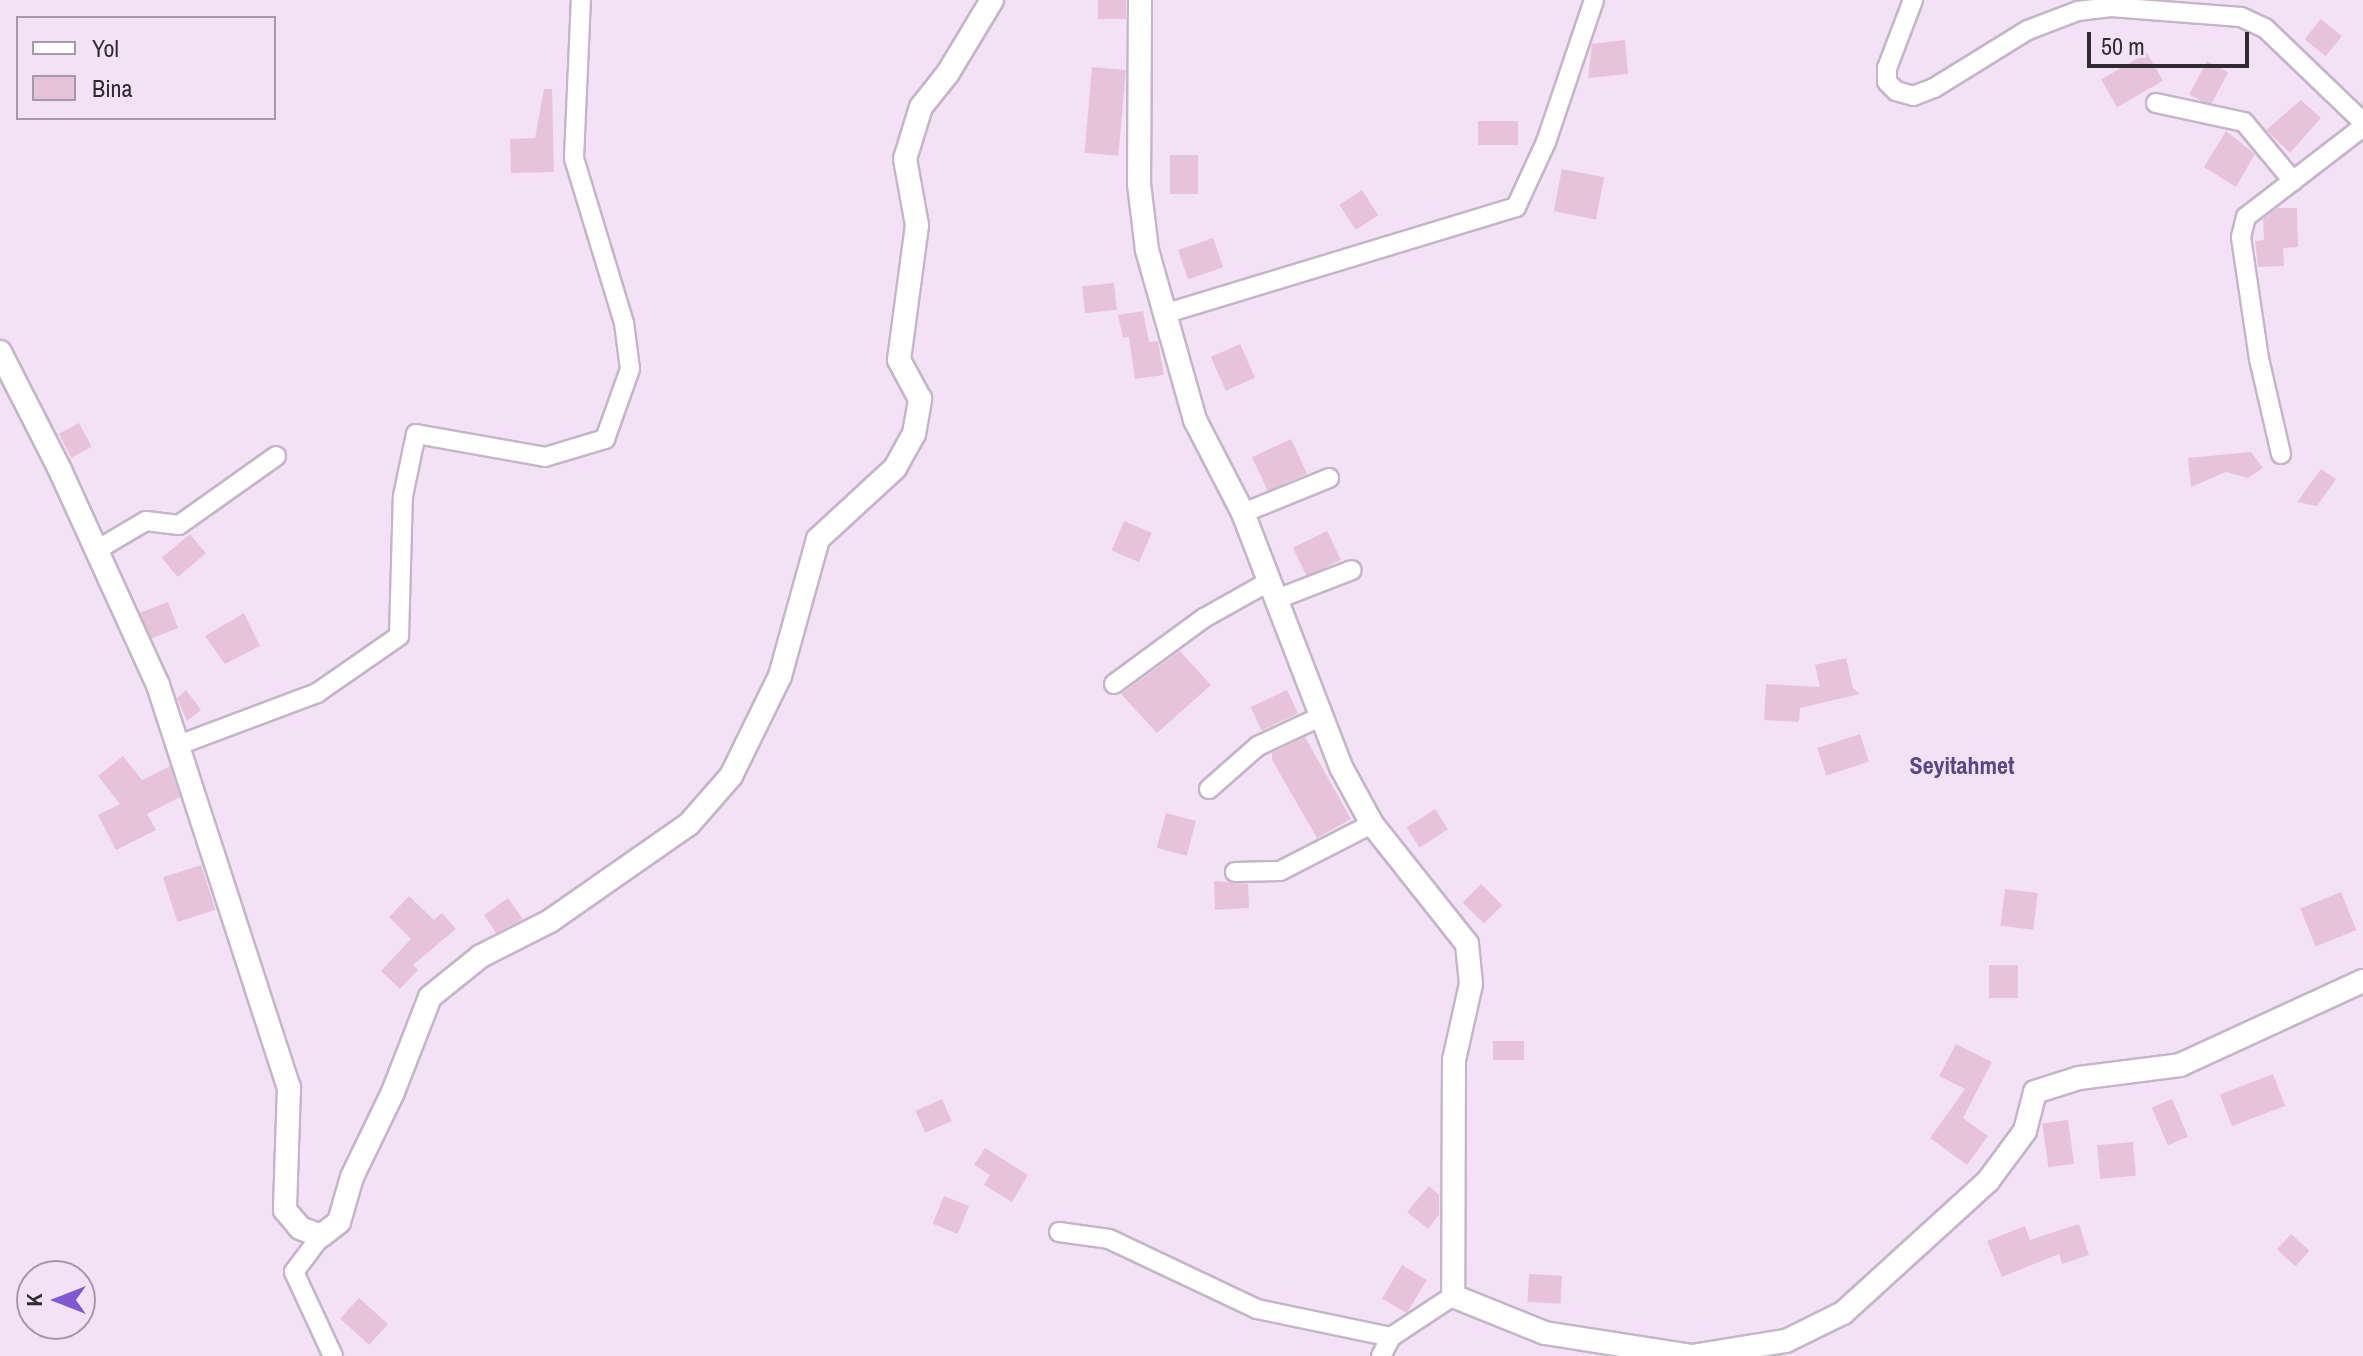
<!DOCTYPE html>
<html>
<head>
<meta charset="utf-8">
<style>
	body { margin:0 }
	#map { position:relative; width:2363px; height:1356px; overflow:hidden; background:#f3e2f6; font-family:"Archivo Narrow",sans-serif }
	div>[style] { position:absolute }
	.building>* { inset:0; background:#e7c3db; transform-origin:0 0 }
	.roads { filter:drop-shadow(2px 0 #c5b5c8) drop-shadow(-2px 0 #c5b5c8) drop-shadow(0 2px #c5b5c8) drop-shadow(0 -2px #c5b5c8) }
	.minor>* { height:18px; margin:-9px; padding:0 9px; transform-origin:9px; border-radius:9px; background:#fff }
	.tertiary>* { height:22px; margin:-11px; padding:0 11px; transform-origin:11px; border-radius:11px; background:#fff }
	span { translate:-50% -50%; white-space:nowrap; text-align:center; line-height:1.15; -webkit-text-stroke:8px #f3e2f6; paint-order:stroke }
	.quarter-label { font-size:24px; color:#584785; font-weight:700 }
	.legend { position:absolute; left:16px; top:16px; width:260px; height:104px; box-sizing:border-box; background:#f3e2f6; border:2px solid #a598a7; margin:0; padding:10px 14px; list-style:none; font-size:24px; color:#302a31 }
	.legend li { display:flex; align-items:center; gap:16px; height:40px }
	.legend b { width:40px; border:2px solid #a598a7 }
	.north { position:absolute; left:16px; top:1260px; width:80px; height:80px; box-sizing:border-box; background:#f3e2f6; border:2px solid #a598a7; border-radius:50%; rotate:270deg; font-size:22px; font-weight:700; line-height:32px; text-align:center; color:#302a31 }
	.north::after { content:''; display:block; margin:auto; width:28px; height:36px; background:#7f58d2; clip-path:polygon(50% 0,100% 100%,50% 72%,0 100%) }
	.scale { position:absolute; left:2087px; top:32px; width:162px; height:36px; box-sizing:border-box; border:4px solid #302a31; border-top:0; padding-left:10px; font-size:24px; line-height:28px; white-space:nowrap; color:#302a31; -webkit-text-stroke:6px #f3e2f6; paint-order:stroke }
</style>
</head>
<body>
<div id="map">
	<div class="building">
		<div style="left:1098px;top:0;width:28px;height:19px"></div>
		<div style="left:2321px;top:19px;width:27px;height:26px;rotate:39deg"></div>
		<div style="clip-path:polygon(1625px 40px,1628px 74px,1588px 78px,1592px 44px)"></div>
		<div style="left:2147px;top:53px;width:32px;height:53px;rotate:60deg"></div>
		<div style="left:2207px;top:61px;width:24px;height:38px;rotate:28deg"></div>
		<div style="left:1092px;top:67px;width:34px;height:86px;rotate:5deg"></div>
		<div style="clip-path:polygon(544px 89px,552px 89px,554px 172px,511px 173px,510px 139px,535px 138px)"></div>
		<div style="clip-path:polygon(2301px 100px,2321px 118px,2290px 153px,2266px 130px)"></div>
		<div style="left:1518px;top:121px;width:24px;height:40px;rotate:90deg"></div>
		<div style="clip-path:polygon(2226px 131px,2255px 154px,2236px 187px,2204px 167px)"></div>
		<div style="left:1198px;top:155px;width:39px;height:28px;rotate:90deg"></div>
		<div style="left:1562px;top:169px;width:43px;height:43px;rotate:11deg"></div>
		<div style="left:1362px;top:190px;width:30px;height:27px;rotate:57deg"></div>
		<div style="clip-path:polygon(2277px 208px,2297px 208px,2298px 247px,2283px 248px,2284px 266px,2258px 267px,2255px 241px,2264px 240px,2263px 219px)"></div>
		<div style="left:1213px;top:238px;width:31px;height:37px;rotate:71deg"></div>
		<div style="left:1114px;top:283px;width:27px;height:32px;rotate:84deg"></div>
		<div style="clip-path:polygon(1143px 311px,1149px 342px,1158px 341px,1164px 375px,1135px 379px,1129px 337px,1123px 338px,1118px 315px)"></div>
		<div style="left:1240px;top:344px;width:37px;height:32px;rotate:66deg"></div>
		<div style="left:79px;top:423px;width:27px;height:23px;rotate:62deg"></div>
		<div style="left:1291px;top:439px;width:38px;height:43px;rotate:65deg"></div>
		<div style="clip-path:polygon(2251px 452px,2263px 468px,2248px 478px,2226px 472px,2191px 487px,2188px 458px)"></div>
		<div style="clip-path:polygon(2321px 469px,2336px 479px,2317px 506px,2297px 502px)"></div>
		<div style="left:1124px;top:521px;width:30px;height:32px;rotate:23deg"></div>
		<div style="left:1327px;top:531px;width:32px;height:38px;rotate:64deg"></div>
		<div style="left:190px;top:534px;width:25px;height:37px;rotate:50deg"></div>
		<div style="left:168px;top:602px;width:28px;height:30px;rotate:69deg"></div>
		<div style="clip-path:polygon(244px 613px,260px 646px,225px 664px,205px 636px)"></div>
		<div style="clip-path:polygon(1180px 651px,1211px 685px,1157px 733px,1121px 694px)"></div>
		<div style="clip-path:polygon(1846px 658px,1853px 688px,1860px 694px,1800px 708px,1799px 722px,1764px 720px,1766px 684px,1820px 687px,1815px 665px)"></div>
		<div style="clip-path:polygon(186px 690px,201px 710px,187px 721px,177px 698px)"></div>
		<div style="left:1287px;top:690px;width:26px;height:40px;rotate:65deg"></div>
		<div style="left:1860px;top:734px;width:29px;height:45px;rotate:72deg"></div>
		<div style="clip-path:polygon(1305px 737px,1351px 819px,1317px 838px,1272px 760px,1272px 753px)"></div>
		<div style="clip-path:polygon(123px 756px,142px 780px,170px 766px,180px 797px,147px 814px,156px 830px,116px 850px,98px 815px,120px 804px,98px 776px)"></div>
		<div style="left:1435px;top:809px;width:24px;height:34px;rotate:57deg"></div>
		<div style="left:1166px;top:813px;width:31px;height:36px;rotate:15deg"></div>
		<div style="left:201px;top:865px;width:47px;height:40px;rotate:72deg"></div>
		<div style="clip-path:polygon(1214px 881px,1248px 884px,1249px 908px,1215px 910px)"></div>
		<div style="left:1481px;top:884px;width:30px;height:26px;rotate:45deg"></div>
		<div style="left:2005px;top:889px;width:33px;height:37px;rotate:7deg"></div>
		<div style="left:2341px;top:892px;width:41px;height:44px;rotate:68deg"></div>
		<div style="clip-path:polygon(409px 896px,434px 920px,442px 913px,456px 929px,413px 965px,418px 970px,400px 989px,381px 971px,411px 939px,389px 917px)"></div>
		<div style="clip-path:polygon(508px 898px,523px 919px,496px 933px,484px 915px)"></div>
		<div style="left:1989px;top:965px;width:29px;height:33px"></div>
		<div style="left:1493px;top:1041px;width:31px;height:19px"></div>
		<div style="clip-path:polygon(1956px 1044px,1992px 1062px,1963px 1118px,1988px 1136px,1967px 1165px,1930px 1138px,1965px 1089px,1939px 1076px)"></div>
		<div style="left:2273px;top:1074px;width:34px;height:57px;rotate:69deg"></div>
		<div style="left:942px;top:1099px;width:24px;height:29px;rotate:66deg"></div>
		<div style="left:2172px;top:1099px;width:41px;height:22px;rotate:67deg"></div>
		<div style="left:2068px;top:1120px;width:44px;height:26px;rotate:82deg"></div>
		<div style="left:2133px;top:1142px;width:34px;height:36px;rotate:85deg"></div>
		<div style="clip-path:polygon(985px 1148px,1028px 1175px,1012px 1202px,984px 1185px,990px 1175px,974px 1165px)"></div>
		<div style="clip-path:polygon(1429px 1186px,1439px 1195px,1439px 1215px,1428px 1229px,1407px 1212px)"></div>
		<div style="left:944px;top:1196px;width:27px;height:30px;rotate:22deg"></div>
		<div style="clip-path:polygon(2079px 1224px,2089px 1255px,2062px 1264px,2059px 1254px,2002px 1277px,1987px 1241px,2025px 1226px,2030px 1240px)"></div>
		<div style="left:2291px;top:1234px;width:25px;height:21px;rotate:42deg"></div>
		<div style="left:1402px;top:1265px;width:29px;height:39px;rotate:31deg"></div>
		<div style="left:1529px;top:1274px;width:33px;height:28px;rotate:3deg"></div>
		<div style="left:359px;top:1298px;width:39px;height:28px;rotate:42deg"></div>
	</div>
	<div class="roads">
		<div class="minor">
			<div style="left:1913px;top:0;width:73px;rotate:110.9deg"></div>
			<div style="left:1887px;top:68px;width:14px;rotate:90deg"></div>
			<div style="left:1887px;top:82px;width:13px;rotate:45deg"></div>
			<div style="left:1896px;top:91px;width:18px;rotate:16deg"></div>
			<div style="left:1913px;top:96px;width:22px;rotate:-21deg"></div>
			<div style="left:1934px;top:88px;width:110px;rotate:-31.7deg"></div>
			<div style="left:2028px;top:30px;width:53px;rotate:-20.8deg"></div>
			<div style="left:2078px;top:11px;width:33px;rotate:-7deg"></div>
			<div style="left:2111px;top:7px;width:130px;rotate:4.4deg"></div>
			<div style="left:2241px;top:17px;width:26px;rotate:25deg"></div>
			<div style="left:2265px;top:28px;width:136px;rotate:43.8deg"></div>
			<div style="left:2156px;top:103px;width:90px;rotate:12.2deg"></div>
			<div style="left:2244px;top:122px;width:77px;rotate:50.3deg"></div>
			<div style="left:1167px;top:313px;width:365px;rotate:-16.9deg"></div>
			<div style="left:1516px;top:207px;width:72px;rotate:-65.2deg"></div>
			<div style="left:1546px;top:142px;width:150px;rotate:-71.3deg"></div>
			<div style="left:2281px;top:454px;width:98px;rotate:-103deg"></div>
			<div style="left:2259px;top:359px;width:123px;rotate:-98.4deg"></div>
			<div style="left:2241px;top:237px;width:21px;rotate:-76deg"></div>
			<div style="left:2246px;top:217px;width:148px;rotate:-37.6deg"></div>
			<div style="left:1243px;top:513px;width:93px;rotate:-22.1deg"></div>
			<div style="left:95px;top:551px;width:59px;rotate:-30.5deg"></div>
			<div style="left:146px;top:521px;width:33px;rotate:7deg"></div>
			<div style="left:179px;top:525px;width:119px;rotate:-35.4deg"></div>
			<div style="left:1277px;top:599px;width:80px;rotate:-21.1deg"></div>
			<div style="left:1114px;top:684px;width:112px;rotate:-36.3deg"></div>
			<div style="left:1204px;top:618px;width:76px;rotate:-29.3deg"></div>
			<div style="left:176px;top:746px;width:151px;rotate:-20.6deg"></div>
			<div style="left:317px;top:693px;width:100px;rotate:-34.8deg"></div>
			<div style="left:399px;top:636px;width:140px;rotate:-88.4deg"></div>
			<div style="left:403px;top:496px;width:63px;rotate:-78.2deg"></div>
			<div style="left:416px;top:434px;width:131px;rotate:10.1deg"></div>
			<div style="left:545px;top:457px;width:63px;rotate:-16.7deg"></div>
			<div style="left:605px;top:439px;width:74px;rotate:-70.3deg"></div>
			<div style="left:630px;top:369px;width:46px;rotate:-97.4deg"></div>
			<div style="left:624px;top:323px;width:172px;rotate:-106.9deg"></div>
			<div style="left:574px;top:158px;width:158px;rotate:-87.5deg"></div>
			<div style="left:1209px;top:789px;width:65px;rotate:-41.3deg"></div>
			<div style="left:1258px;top:746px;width:71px;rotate:-25.1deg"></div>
			<div style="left:1235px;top:872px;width:45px;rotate:-1.3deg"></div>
			<div style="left:1280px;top:871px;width:103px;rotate:-27.1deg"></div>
			<div style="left:1059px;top:1232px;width:50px;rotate:8deg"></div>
			<div style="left:1109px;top:1239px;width:164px;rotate:25.3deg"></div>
			<div style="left:1257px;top:1309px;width:137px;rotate:11.8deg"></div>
			<div style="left:321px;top:1236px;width:45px;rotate:126.9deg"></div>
			<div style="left:294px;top:1272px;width:93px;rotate:65.1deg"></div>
			<div style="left:1381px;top:1356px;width:21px;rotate:-62deg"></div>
			<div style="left:1391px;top:1337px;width:74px;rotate:-33.5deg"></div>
		</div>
		<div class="tertiary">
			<div style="left:1140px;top:0;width:184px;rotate:90.3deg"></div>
			<div style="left:1139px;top:184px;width:66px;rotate:83.1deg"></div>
			<div style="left:1147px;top:250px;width:177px;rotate:74.2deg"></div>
			<div style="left:1195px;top:420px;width:105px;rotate:62.7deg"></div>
			<div style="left:1243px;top:513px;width:272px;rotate:68.9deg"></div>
			<div style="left:1341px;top:767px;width:65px;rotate:61.5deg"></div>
			<div style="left:1372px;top:824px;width:153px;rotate:51.6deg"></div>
			<div style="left:1467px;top:944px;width:40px;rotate:84.3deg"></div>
			<div style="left:1471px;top:984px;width:78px;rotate:102.6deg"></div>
			<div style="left:1454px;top:1060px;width:236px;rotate:90.2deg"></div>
			<div style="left:1453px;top:1296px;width:99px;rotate:21.9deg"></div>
			<div style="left:1545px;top:1333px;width:149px;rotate:8.9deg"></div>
			<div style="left:1692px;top:1356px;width:95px;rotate:-9.1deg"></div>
			<div style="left:1786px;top:1341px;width:64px;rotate:-26.2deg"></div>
			<div style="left:1843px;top:1313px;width:196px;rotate:-42.3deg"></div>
			<div style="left:1988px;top:1181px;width:62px;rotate:-53.5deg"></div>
			<div style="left:2025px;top:1131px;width:40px;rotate:-75.6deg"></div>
			<div style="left:2035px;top:1092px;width:46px;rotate:-17.7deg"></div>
			<div style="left:2079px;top:1078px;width:102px;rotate:-7.3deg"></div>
			<div style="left:2180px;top:1065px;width:201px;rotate:-24.7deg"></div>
			<div style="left:0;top:352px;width:132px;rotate:63deg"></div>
			<div style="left:60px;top:470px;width:236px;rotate:65.5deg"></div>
			<div style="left:158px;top:685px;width:423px;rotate:72deg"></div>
			<div style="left:289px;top:1087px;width:123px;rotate:91.9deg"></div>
			<div style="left:285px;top:1210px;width:23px;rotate:50deg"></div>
			<div style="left:300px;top:1228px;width:22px;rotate:21deg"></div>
			<div style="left:321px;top:1236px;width:23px;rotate:-38deg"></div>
			<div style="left:339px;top:1222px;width:47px;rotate:-73.9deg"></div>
			<div style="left:352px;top:1177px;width:94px;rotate:-64.2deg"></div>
			<div style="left:393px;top:1092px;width:102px;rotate:-68.7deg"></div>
			<div style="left:430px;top:997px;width:65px;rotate:-38.8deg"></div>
			<div style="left:481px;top:956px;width:77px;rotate:-26.9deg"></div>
			<div style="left:550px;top:921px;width:169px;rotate:-34.9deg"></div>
			<div style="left:689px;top:824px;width:64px;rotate:-48.8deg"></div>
			<div style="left:731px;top:776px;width:111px;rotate:-63.9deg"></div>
			<div style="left:780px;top:676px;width:142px;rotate:-74.5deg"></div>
			<div style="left:818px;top:539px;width:105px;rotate:-42.7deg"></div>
			<div style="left:895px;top:468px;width:39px;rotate:-61deg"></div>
			<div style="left:914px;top:434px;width:36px;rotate:-80deg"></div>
			<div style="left:920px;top:399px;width:44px;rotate:-118.3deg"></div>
			<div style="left:899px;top:360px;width:136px;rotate:-82.4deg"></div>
			<div style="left:917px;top:225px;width:67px;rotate:-100.3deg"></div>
			<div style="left:905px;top:159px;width:54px;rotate:-72.9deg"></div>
			<div style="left:921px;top:107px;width:43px;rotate:-51.5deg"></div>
			<div style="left:948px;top:73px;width:85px;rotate:-58.9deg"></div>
		</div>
	</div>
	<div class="quarter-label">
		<span style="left:1962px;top:766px">Seyitahmet</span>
	</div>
	<ul class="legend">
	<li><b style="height:10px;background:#fff"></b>Yol</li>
	<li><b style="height:22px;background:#e7c3db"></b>Bina</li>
	</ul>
	<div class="north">K</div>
	<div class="scale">50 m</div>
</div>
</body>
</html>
